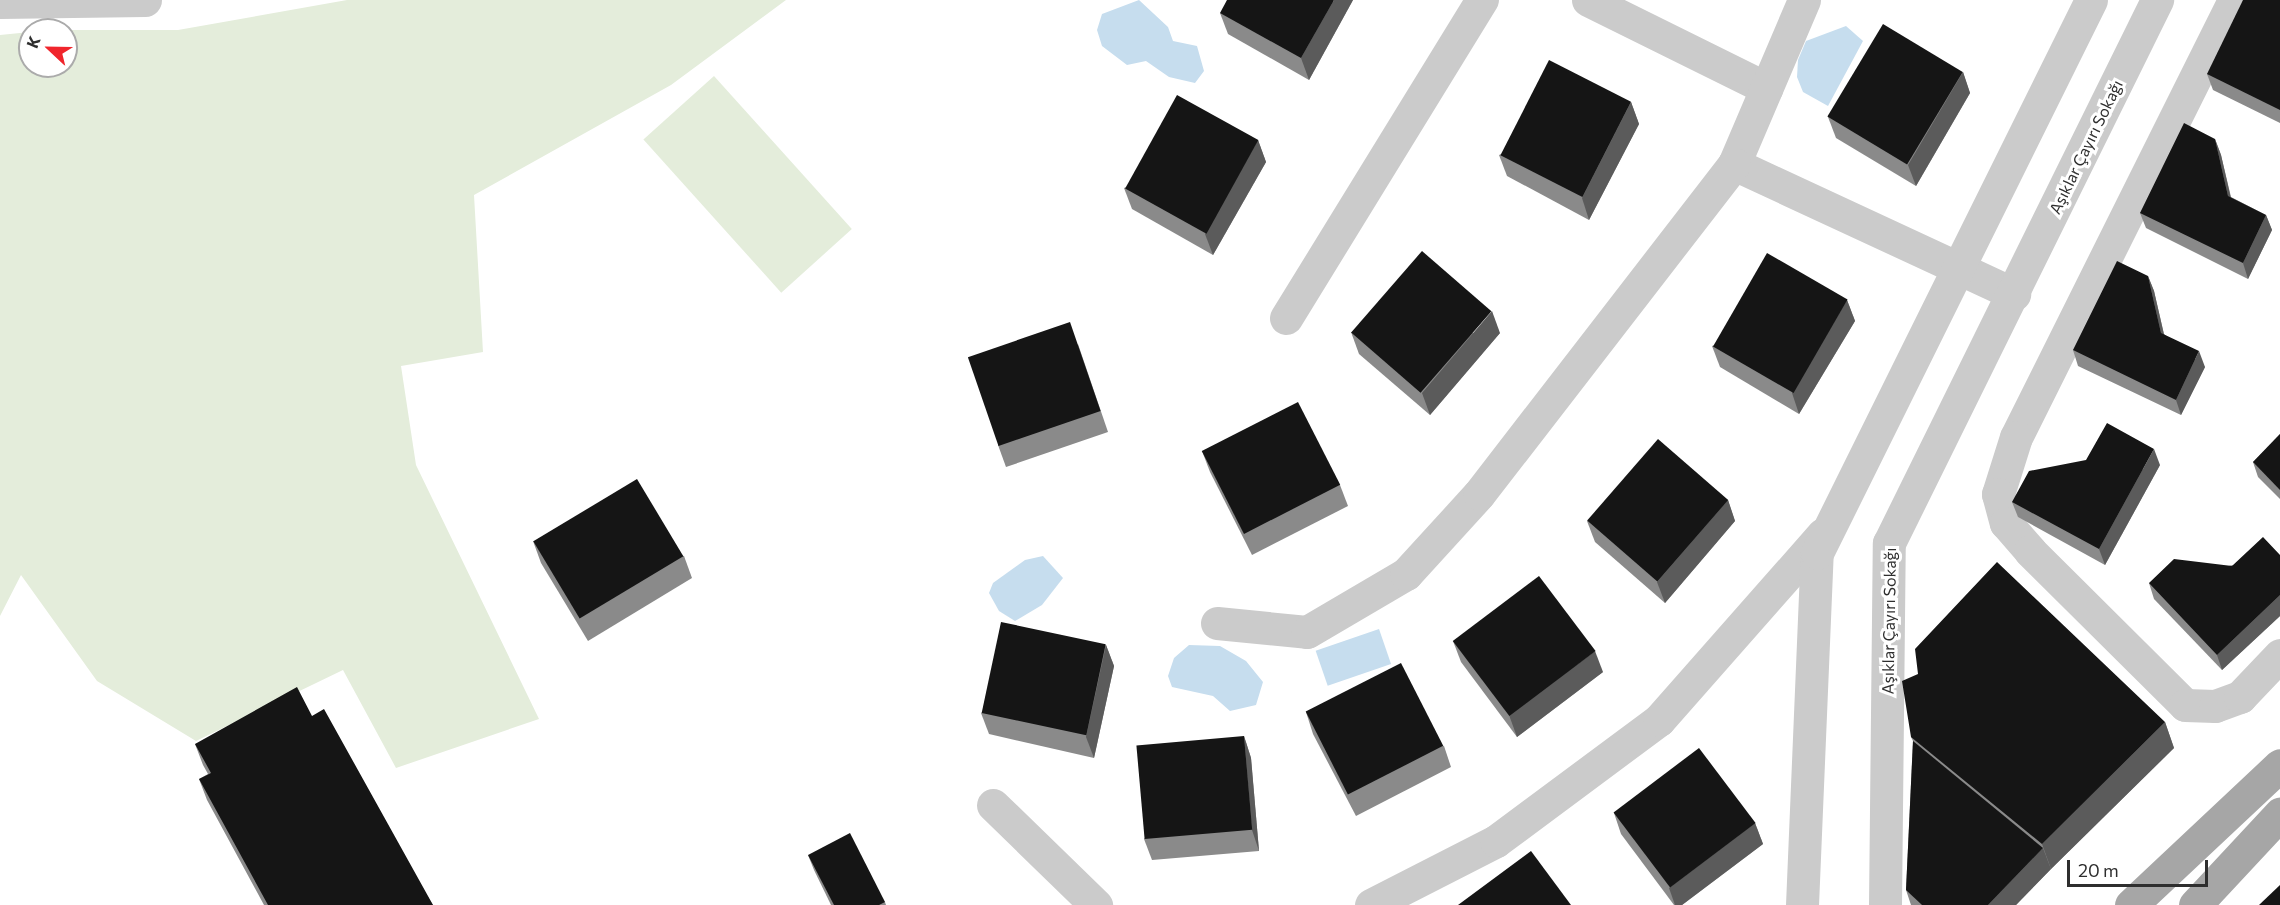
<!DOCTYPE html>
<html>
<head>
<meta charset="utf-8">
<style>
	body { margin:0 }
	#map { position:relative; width:2280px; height:905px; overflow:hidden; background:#fff; font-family:Commissioner,sans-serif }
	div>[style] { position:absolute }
	.green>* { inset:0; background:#e4eddb; transform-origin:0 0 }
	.water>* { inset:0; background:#c6ddee; transform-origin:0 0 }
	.minor>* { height:33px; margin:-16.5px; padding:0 16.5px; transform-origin:16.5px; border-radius:16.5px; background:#cbcbcb }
	.major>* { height:33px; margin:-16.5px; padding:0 16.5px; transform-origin:16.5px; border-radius:16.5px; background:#a6a6a6 }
	.wall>* { inset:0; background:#8a8a8a }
	.shaded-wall>* { inset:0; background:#5b5b5b }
	.building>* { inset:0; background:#151515; transform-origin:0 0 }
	span { translate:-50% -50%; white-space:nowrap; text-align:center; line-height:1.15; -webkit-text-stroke:6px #fff; paint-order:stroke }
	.street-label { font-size:16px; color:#2e2e2e }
	.north { position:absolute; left:18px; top:18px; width:60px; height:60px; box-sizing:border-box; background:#fff; border:2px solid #ababab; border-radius:50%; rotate:292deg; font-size:16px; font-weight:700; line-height:24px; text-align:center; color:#2e2e2e }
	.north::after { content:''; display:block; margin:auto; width:21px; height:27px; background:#f0252c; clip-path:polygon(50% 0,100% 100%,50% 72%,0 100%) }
	.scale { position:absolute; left:2067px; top:860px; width:141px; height:27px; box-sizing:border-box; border:3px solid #2e2e2e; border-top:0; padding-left:8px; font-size:18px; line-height:21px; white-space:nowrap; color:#2e2e2e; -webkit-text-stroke:4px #fff; paint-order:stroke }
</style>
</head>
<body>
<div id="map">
	<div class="green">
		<div style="clip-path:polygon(347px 0,786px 0,671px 85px,474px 195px,483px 352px,401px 366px,416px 465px,539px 719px,396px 768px,343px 670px,196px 741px,97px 681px,21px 575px,0 616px,0 35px,30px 32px,30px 66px,66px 66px,66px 30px,47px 30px,178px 30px)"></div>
		<div style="left:714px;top:76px;width:206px;height:95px;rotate:48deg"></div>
	</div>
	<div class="water">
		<div style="clip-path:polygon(1139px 0,1168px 27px,1173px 41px,1197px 46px,1204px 71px,1195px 83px,1169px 77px,1146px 61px,1127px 65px,1102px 46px,1097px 30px,1102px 14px)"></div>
		<div style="clip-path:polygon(1846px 26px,1863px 41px,1828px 106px,1803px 92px,1797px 77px,1798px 60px,1806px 41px)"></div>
		<div style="clip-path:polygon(1043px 556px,1063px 578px,1042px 605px,1015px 621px,999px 611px,989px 593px,993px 583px,1025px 560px)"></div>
		<div style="left:1379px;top:629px;width:37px;height:67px;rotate:71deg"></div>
		<div style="clip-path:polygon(1189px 645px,1220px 646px,1246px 661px,1263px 682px,1256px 705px,1230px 711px,1213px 696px,1172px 687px,1168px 676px,1174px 658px)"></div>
	</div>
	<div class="minor">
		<div style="left:1588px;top:0;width:199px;rotate:26.3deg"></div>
		<div style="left:1804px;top:0;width:178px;rotate:113.1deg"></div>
		<div style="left:1734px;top:164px;width:309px;rotate:24.9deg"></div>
		<div style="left:2234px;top:0;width:488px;rotate:116.5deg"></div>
		<div style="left:2016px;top:437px;width:60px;rotate:107.5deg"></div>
		<div style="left:1998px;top:494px;width:30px;rotate:75deg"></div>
		<div style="left:2006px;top:523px;width:37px;rotate:49deg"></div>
		<div style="left:2030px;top:551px;width:218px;rotate:44.8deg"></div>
		<div style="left:2185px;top:705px;width:30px;rotate:2deg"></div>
		<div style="left:2215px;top:706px;width:27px;rotate:-20deg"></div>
		<div style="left:2240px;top:697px;width:58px;rotate:-46.4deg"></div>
		<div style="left:0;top:2px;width:145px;rotate:-0.8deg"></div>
		<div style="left:1286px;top:318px;width:374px;rotate:-58.4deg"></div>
		<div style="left:1217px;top:623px;width:90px;rotate:5.7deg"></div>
		<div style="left:1307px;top:632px;width:115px;rotate:-30.4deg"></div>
		<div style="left:1406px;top:574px;width:108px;rotate:-47.6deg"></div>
		<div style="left:1479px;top:494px;width:417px;rotate:-52.3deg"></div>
		<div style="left:993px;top:805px;width:144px;rotate:44.2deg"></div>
		<div style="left:1371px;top:905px;width:140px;rotate:-27.1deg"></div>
		<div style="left:1496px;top:841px;width:203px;rotate:-36.6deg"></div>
		<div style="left:1659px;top:720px;width:248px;rotate:-48.6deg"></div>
		<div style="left:1802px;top:905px;width:352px;rotate:-87.6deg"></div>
		<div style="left:1817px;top:553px;width:617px;rotate:-63.64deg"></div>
		<div style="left:1885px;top:905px;width:362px;rotate:-89.4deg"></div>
		<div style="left:1889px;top:543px;width:606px;rotate:-63.73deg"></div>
	</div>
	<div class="major">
		<div style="left:2131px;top:905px;width:204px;rotate:-43.2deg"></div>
		<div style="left:2195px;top:905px;width:125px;rotate:-47deg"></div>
	</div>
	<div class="wall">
		<div style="clip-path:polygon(1353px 0,1309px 80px,1228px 34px,1220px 13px)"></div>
		<div style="clip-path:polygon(2280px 0,2280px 123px,2213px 90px,2207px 74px)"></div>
		<div style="clip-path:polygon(1963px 72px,1970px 93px,1916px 186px,1836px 138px,1828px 117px)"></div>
		<div style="clip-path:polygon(1631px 102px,1639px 124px,1589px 220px,1507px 176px,1499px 155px)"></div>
		<div style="clip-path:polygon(2215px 139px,2221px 155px,2231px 197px,2266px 215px,2272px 230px,2248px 279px,2146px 228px,2140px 213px)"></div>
		<div style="clip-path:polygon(1258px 140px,1266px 162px,1213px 255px,1132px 209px,1124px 188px)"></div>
		<div style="clip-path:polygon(2148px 276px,2154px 291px,2164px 334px,2205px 367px,2181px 415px,2078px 366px,2073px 350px)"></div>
		<div style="clip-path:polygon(1847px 300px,1855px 321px,1799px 414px,1720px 367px,1712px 346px)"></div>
		<div style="clip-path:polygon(1351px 332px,1500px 333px,1430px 415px,1359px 354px)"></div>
		<div style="clip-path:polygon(1078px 344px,1108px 432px,1006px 467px,998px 445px)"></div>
		<div style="clip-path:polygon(2280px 434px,2280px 499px,2258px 477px,2253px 462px)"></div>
		<div style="clip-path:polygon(1202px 451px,1340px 485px,1348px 506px,1252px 555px,1210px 472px)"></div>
		<div style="clip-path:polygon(2160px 465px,2105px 565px,2018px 517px,2012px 502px)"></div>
		<div style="clip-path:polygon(1728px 500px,1735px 521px,1665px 603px,1595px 542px,1587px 521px)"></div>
		<div style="clip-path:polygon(533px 541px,684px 556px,692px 578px,588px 641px,541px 563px)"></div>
		<div style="clip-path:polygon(2280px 555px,2280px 616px,2222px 670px,2154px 599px,2149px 583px)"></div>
		<div style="clip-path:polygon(1453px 641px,1603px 672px,1517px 737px,1461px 662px)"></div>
		<div style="clip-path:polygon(1106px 645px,1114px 666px,1094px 758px,989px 734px,981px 713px)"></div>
		<div style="clip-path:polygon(1306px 712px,1444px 746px,1451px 767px,1356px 816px,1313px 734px)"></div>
		<div style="clip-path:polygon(312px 716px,433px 905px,264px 905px,207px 800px,199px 779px,208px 774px,203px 765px,195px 744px)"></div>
		<div style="clip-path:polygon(2165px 722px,2174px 748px,2051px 869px,2016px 905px,1911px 905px,1906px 890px,1913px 741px,1911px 737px)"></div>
		<div style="clip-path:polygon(1244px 736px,1251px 758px,1259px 851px,1152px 860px,1144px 839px)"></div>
		<div style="clip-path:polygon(1614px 813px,1755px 823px,1763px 844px,1682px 905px,1674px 905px,1621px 834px)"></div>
		<div style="clip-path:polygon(808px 855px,885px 902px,886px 905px,831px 905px,814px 870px)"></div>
	</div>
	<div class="shaded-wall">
		<div style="clip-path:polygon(1334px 0,1353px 0,1309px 80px,1301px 58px)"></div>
		<div style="clip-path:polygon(1963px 72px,1970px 93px,1916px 186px,1908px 165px)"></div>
		<div style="clip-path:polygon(1631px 102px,1639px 124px,1589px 220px,1582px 198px)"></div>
		<div style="clip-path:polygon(2215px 139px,2221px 155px,2234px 212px,2228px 196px)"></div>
		<div style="clip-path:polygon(1258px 140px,1266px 162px,1213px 255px,1205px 234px)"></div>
		<div style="clip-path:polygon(2266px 215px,2272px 230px,2248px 279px,2243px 263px)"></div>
		<div style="clip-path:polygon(2148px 276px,2154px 291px,2167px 348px,2161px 333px)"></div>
		<div style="clip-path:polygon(1847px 300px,1855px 321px,1799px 414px,1792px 393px)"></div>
		<div style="clip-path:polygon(1492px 311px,1500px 333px,1430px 415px,1422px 393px)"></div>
		<div style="clip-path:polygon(2199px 351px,2205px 367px,2181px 415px,2176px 400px)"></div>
		<div style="clip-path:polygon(2154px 449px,2160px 465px,2105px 565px,2099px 549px)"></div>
		<div style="clip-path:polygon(1728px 500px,1735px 521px,1665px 603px,1657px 582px)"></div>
		<div style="clip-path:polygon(2280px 595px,2280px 616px,2222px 670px,2217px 655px)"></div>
		<div style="clip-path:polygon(1106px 645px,1114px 666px,1094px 758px,1086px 737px)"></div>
		<div style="clip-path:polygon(1595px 651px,1603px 672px,1517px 737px,1509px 715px)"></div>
		<div style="clip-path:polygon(2165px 722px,2174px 748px,2051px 869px,2042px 844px)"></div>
		<div style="clip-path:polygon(1244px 736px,1251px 758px,1259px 851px,1252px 830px)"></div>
		<div style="clip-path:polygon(1755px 823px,1763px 844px,1682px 905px,1675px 905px,1669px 888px)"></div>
		<div style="clip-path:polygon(2043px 848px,2051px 869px,2016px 905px,1988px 905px)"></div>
	</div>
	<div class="building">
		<div style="clip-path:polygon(1227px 0,1334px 0,1301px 58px,1220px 13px)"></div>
		<div style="clip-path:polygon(2243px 0,2280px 0,2280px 110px,2207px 74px)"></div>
		<div style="left:1883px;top:24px;width:93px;height:108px;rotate:31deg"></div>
		<div style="left:1549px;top:60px;width:92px;height:107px;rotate:27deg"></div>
		<div style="left:1177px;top:95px;width:93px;height:107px;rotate:29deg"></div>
		<div style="clip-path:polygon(2184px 123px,2215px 139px,2228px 196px,2266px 215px,2243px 263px,2140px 213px)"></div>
		<div style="left:1422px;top:251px;width:92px;height:108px;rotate:41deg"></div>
		<div style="left:1767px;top:253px;width:93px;height:108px;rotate:30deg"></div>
		<div style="clip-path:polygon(2117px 261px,2148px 276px,2161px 333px,2199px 351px,2176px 400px,2073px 350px)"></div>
		<div style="left:1070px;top:322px;width:94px;height:108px;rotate:71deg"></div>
		<div style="left:1298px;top:402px;width:93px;height:108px;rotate:63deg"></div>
		<div style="clip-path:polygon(2107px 423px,2154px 449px,2099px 549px,2012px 502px,2029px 471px,2086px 460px)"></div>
		<div style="clip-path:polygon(2280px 434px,2280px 490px,2253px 462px)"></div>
		<div style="left:1658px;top:439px;width:93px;height:108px;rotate:41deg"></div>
		<div style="left:637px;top:479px;width:90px;height:121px;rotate:59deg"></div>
		<div style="clip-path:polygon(2263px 537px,2280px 555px,2280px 595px,2217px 655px,2149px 583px,2174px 559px,2232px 566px)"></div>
		<div style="clip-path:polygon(1997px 562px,2165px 722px,2042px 844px,1911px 737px,1902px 681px,1918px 674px,1915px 649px)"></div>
		<div style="left:1539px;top:576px;width:94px;height:108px;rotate:53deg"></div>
		<div style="left:1001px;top:622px;width:107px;height:93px;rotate:12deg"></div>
		<div style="left:1401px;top:663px;width:93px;height:107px;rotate:63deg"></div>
		<div style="clip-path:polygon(297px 687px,312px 716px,324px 709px,433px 905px,268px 905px,199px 779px,211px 773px,195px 744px)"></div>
		<div style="left:1244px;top:736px;width:94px;height:108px;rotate:85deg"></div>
		<div style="clip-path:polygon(1913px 741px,2043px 848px,1988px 905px,1922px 905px,1906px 890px)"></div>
		<div style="left:1699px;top:748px;width:94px;height:107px;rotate:53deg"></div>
		<div style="clip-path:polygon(850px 833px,885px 902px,879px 905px,834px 905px,808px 855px)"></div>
		<div style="clip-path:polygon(1531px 851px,1571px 905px,1458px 905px)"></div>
		<div style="clip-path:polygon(2280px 885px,2280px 905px,2259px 905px)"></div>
	</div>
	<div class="street-label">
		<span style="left:2086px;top:147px;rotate:-64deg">Aşıklar Çayırı Sokağı</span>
		<span style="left:1889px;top:621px;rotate:-89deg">Aşıklar Çayırı Sokağı</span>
	</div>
	<div class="north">K</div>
	<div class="scale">20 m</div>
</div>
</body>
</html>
